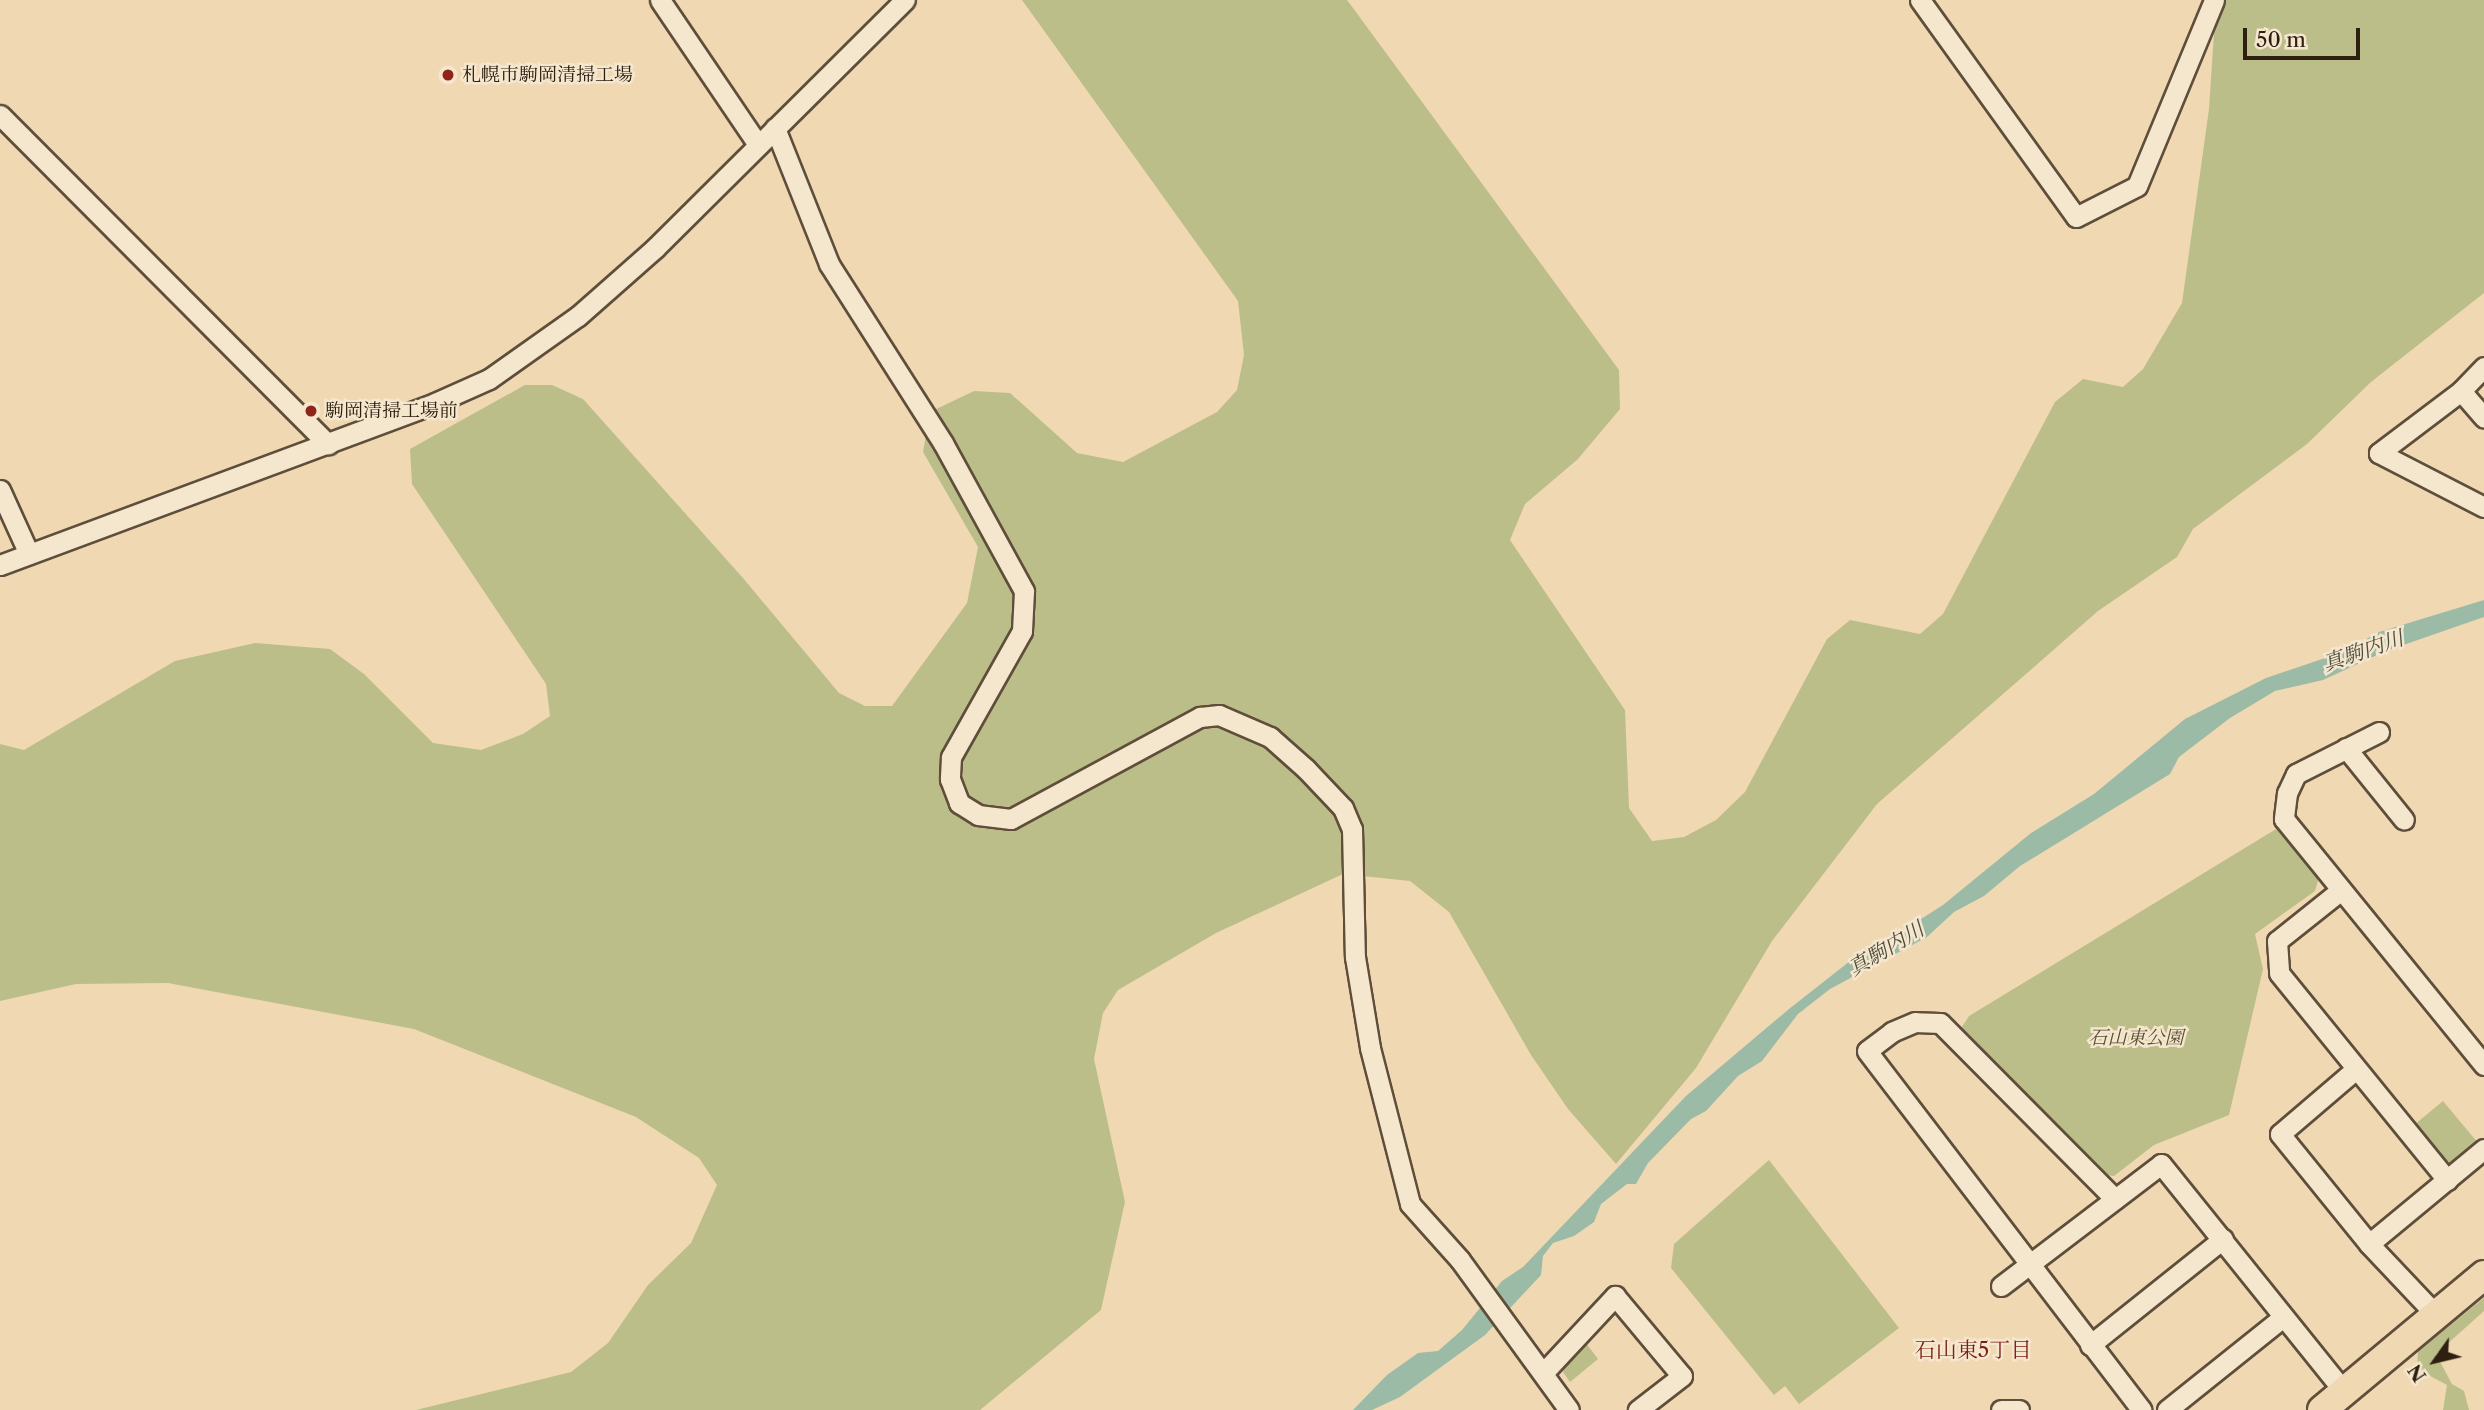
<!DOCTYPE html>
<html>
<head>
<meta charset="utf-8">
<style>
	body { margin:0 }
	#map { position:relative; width:2484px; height:1410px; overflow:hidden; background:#f0d8b3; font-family:"Libre Caslon Text","Noto Serif JP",serif }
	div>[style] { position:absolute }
	.green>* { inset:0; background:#bcbe8a }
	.water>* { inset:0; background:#9bbba7 }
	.roads { filter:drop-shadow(2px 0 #5e4e3a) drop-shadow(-2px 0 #5e4e3a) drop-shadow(0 2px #5e4e3a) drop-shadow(0 -2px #5e4e3a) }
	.minor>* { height:19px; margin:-9.5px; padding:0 9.5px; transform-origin:9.5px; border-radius:9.5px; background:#f5e6ce }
	.highway>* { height:28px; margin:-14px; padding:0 14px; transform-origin:14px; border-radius:14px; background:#f0d8b3 }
	.dots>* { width:19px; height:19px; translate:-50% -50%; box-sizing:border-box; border:4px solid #f5e6ce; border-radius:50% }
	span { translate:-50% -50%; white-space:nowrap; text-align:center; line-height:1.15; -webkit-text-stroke:5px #f5e6ce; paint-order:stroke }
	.poi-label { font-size:19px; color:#2d2011 }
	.left { translate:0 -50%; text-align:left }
	.park-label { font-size:19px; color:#584f35; font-style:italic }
	.water-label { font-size:21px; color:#4e4e3e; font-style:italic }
	.neighbourhood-label { font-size:21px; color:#7a1f14 }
	.north { position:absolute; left:2400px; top:1326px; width:70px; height:70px; -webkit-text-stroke:5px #f5e6ce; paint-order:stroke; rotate:236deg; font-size:19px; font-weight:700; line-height:28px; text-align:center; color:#2d2011 }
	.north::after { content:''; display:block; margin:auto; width:24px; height:32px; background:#2d2011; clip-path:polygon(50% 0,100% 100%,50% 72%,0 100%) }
	.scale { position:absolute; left:2243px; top:28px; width:117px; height:32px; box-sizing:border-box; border:4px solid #2d2011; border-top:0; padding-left:9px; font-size:21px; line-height:24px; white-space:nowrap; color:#2d2011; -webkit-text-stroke:5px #f5e6ce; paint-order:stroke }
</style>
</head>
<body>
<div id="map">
	<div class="green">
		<div style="clip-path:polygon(1022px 0,1347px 0,1353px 8px,1619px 370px,1620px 409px,1578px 459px,1525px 504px,1510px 540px,1625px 710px,1629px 808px,1652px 841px,1684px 837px,1716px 820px,1745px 792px,1827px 639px,1850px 620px,1920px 634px,1943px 614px,2055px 402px,2083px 379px,2123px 387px,2143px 369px,2182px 303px,2209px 109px,2214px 33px,2225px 0,2484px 0,2484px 293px,2371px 382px,2307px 444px,2193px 529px,2177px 557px,2098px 611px,1877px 804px,1772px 941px,1696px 1068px,1616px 1164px,1568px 1109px,1531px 1055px,1449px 912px,1410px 881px,1343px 874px,1216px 933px,1118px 990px,1103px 1013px,1094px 1059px,1125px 1202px,1101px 1310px,980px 1410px,416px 1410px,571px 1372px,608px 1343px,648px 1285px,691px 1243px,717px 1185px,699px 1158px,636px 1117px,414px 1029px,168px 983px,76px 984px,0 1001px,0 744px,24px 750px,175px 661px,255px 643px,330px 649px,364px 674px,433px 743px,481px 750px,523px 734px,550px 716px,546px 684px,412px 484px,410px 449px,525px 385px,552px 385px,583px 399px,743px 578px,839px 693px,865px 706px,892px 706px,967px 603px,978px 547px,923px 452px,930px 412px,974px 391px,1010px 393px,1077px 453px,1123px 462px,1217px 412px,1237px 390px,1244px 355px,1238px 301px)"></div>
		<div style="clip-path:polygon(2281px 826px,2319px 877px,2315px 891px,2255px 934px,2263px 969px,2229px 1115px,2154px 1145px,2114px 1176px,2106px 1175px,1960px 1030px,1969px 1016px)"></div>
		<div style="clip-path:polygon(2443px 1101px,2478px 1143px,2452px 1163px,2446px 1162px,2414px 1125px)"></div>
		<div style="clip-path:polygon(1769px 1160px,1899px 1328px,1799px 1404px,1785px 1386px,1774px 1395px,1671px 1268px,1674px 1244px)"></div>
		<div style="clip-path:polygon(2484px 1298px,2484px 1311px,2436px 1354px,2452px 1384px,2464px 1391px,2469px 1410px,2443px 1410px,2447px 1385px,2417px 1369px,2418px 1351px)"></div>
		<div style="clip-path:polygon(1586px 1343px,1598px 1359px,1570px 1382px,1563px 1372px,1566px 1360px)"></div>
	</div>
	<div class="water">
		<div style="clip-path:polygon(2484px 600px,2484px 617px,2386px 651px,2323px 680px,2275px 691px,2230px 718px,2179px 757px,2170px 774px,2020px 866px,1984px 896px,1954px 912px,1927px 937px,1830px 989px,1798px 1014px,1762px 1061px,1738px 1076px,1706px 1111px,1691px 1119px,1648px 1163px,1636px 1184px,1627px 1184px,1601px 1204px,1594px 1222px,1574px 1236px,1553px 1243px,1543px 1256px,1541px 1275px,1485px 1335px,1400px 1397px,1372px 1410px,1353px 1410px,1387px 1375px,1418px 1353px,1438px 1351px,1462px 1330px,1502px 1281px,1523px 1267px,1686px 1096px,1789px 1009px,1873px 943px,1896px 935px,1943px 905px,2031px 833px,2094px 794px,2185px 719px,2266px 678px,2343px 652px,2379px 632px)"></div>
	</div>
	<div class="roads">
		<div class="minor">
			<div style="left:660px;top:0;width:175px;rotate:55.9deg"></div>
			<div style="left:1920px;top:0;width:267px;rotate:54.3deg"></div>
			<div style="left:2076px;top:217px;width:68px;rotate:-26.9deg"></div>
			<div style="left:2137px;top:186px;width:201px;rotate:-67.5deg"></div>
			<div style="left:0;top:115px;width:465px;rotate:45.1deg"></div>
			<div style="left:775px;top:128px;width:146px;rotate:68.3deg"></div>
			<div style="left:829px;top:264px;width:212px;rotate:57.5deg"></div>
			<div style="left:943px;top:443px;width:169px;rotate:61.3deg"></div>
			<div style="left:1024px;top:591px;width:40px;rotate:92.9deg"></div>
			<div style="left:1022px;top:631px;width:145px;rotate:119.4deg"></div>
			<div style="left:951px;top:757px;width:22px;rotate:93deg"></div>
			<div style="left:950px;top:779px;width:26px;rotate:69deg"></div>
			<div style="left:959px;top:803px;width:22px;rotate:32deg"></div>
			<div style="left:978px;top:815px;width:33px;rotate:7deg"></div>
			<div style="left:1011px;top:819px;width:215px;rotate:-28.4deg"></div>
			<div style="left:1200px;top:717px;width:19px;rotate:-6deg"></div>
			<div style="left:1219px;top:715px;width:56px;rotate:23.3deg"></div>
			<div style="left:1270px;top:737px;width:48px;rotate:41.6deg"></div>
			<div style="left:1306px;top:769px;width:54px;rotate:46.5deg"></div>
			<div style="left:1343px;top:808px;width:23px;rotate:67deg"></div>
			<div style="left:1352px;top:829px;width:128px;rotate:88.7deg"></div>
			<div style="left:1355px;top:957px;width:92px;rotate:80.6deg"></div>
			<div style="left:1370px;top:1048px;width:161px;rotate:75.6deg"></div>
			<div style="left:1410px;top:1204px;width:75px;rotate:48.2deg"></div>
			<div style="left:1460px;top:1260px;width:185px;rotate:54deg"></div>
			<div style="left:2484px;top:367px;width:33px;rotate:134deg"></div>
			<div style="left:2461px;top:391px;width:103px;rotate:142.9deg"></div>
			<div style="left:2379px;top:453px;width:118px;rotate:27.2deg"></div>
			<div style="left:2461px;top:391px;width:35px;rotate:49deg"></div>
			<div style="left:0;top:490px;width:70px;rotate:65.6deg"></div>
			<div style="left:0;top:565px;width:464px;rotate:-20.4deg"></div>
			<div style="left:435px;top:403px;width:59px;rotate:-24deg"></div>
			<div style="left:489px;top:379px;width:109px;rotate:-35.3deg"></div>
			<div style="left:578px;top:316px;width:103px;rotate:-41.4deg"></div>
			<div style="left:655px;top:248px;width:352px;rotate:-44.8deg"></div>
			<div style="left:2379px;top:732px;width:93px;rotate:153.2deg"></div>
			<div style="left:2296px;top:774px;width:21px;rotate:115deg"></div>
			<div style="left:2287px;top:793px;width:26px;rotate:97deg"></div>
			<div style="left:2284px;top:819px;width:317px;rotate:50.9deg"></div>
			<div style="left:2346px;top:748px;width:92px;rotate:51.1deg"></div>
			<div style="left:2341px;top:890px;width:82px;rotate:141.4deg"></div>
			<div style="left:2277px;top:941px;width:32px;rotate:86deg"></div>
			<div style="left:2279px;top:973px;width:267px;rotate:50.9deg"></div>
			<div style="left:2356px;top:1069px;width:100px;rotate:139.5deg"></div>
			<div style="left:2280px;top:1134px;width:141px;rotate:51deg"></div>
			<div style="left:2369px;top:1244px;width:99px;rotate:46.6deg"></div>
			<div style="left:2115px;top:1199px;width:248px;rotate:-134.8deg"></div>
			<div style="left:1940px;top:1023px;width:25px;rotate:-178deg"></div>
			<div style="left:1915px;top:1022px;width:25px;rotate:157deg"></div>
			<div style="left:1892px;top:1032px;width:31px;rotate:143deg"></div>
			<div style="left:1867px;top:1051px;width:452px;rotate:52.6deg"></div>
			<div style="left:2369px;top:1244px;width:149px;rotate:-39.6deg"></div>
			<div style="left:2001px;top:1286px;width:201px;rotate:-37.3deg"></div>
			<div style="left:2161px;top:1164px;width:292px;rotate:51.2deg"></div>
			<div style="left:2090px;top:1345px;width:170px;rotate:-38.6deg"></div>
			<div style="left:1545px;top:1371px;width:103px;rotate:-47deg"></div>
			<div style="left:1615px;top:1296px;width:104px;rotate:50.1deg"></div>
			<div style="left:1682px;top:1376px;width:56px;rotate:142.3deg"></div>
			<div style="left:2001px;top:1410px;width:18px"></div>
			<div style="left:2167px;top:1410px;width:149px;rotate:-38.7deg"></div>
		</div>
		<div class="highway">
			<div style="left:2322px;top:1410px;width:211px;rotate:-39.8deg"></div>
		</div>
	</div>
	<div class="dots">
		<div style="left:448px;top:75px;background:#8f2418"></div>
		<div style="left:311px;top:411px;background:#8f2418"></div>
	</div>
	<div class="poi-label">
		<span class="left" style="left:462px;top:75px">札幌市駒岡清掃工場</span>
		<span class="left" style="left:325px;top:411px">駒岡清掃工場前</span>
	</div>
	<div class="park-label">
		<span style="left:2136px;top:1038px">石山東公園</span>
	</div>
	<div class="water-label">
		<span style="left:2363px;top:651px;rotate:-19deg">真駒内川</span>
		<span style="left:1886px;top:949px;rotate:-31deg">真駒内川</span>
	</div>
	<div class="neighbourhood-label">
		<span style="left:1973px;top:1350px">石山東5丁目</span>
	</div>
	<div class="north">N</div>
	<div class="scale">50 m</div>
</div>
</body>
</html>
